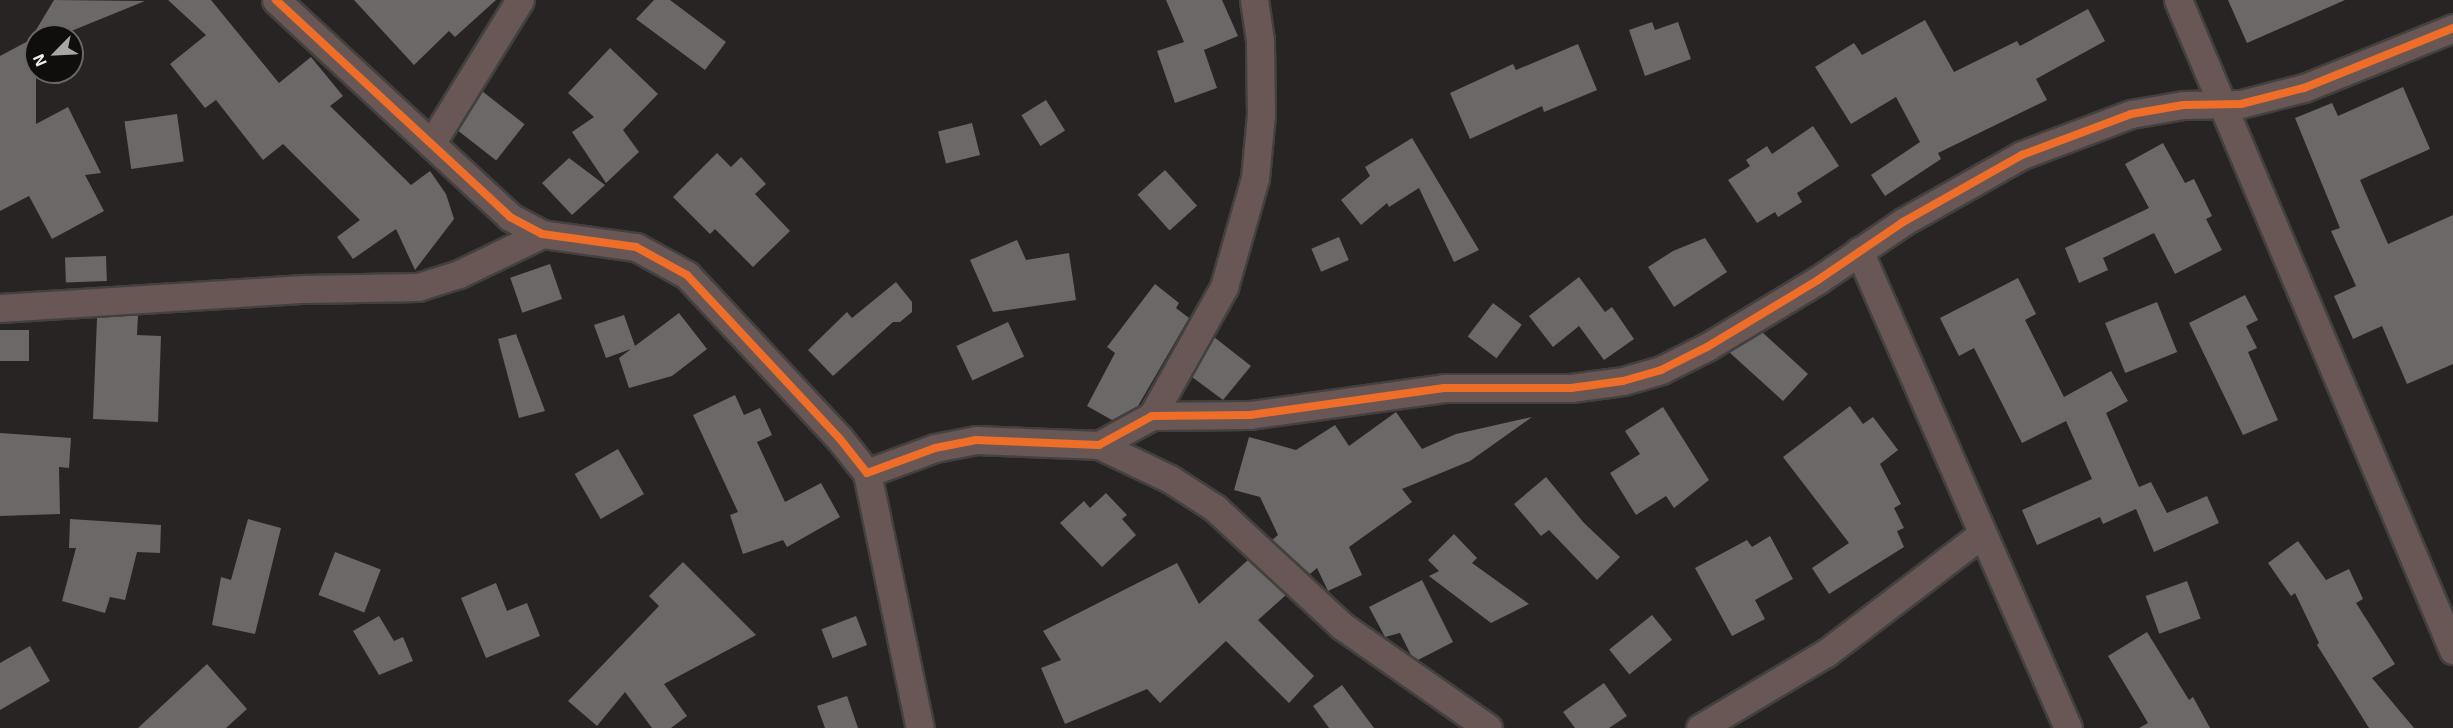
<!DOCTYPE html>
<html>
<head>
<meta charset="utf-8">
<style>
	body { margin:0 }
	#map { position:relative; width:2453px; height:728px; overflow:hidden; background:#282423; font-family:"Exo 2",sans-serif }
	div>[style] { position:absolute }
	.building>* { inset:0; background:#6c6868; transform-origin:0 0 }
	.roads { filter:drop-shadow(2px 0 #434140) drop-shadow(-2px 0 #434140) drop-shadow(0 2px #434140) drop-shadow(0 -2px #434140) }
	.minor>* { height:27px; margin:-13.5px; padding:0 13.5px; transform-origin:13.5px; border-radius:13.5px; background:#685755 }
	.cycleway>* { height:8px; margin:-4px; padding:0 4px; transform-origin:4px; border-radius:4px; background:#ee6e29 }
	span { translate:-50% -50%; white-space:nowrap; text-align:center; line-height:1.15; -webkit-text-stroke:6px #100d0d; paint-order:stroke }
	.north { position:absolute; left:24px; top:24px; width:60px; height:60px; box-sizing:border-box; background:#100d0d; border:2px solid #6a6666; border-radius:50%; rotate:246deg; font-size:16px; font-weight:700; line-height:24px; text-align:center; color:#f1eceb }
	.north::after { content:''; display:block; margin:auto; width:21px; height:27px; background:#aba6a5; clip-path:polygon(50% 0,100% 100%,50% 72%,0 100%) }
</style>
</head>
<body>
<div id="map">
	<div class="building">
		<div style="clip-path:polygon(54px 0,145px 1px,59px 36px,36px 36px,36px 124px,68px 107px,101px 173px,85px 175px,104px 211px,52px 239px,29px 196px,0 211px,0 56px,30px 40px)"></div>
		<div style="clip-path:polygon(168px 0,211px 0,279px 83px,311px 57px,343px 96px,330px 106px,411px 185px,430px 171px,446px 194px,454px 219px,415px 270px,396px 229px,353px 259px,337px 237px,360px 220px,283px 144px,263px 160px,216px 100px,205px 108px,170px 64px,206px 35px)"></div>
		<div style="clip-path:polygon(354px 0,496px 0,455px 37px,449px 31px,414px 65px)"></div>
		<div style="clip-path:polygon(654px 0,670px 0,726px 42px,705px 70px,636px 19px)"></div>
		<div style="clip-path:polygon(1166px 0,1222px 0,1238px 36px,1204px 50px,1217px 88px,1175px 103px,1157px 51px,1184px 42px)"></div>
		<div style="clip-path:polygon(2228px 0,2345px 0,2247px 43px)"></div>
		<div style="clip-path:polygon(2088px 9px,2105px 41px,2036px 79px,2047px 100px,1938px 153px,1941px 159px,1885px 196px,1871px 175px,1920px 142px,1896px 97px,1851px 124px,1815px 67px,1854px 43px,1862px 55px,1925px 20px,1954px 72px,2017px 41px,2020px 46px)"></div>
		<div style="clip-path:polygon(1652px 22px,1655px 30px,1678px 22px,1691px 59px,1645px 76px,1629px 30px)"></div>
		<div style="clip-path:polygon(1578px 44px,1597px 90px,1544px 112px,1542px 106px,1470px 139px,1450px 93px,1513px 64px,1516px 70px)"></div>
		<div style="clip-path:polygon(610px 48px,658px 94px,623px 130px,639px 152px,606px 183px,572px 132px,594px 117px,568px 93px)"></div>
		<div style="clip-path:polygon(2403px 87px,2430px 149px,2360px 180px,2388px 244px,2453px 215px,2453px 364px,2407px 384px,2382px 326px,2353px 339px,2334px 296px,2356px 286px,2331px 231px,2340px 228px,2295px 118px,2332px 103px,2338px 116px)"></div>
		<div style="left:482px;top:91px;width:54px;height:46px;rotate:38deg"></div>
		<div style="left:1046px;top:100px;width:36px;height:29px;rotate:58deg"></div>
		<div style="left:177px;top:114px;width:48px;height:53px;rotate:82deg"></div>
		<div style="left:972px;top:123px;width:33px;height:35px;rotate:76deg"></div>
		<div style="clip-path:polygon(1813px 126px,1839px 166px,1797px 193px,1802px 202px,1778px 217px,1775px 212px,1757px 223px,1728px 180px,1750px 166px,1746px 160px,1767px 146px,1772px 154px)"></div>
		<div style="clip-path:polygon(1412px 138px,1479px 250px,1454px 262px,1419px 188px,1389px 207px,1387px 203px,1361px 225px,1341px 200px,1370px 176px,1365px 167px)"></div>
		<div style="clip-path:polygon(2163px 143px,2185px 183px,2194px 179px,2212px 216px,2206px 219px,2222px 250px,2175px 274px,2154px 233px,2103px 258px,2108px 270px,2079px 283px,2065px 248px,2149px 208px,2125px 164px)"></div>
		<div style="clip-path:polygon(717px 153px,731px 167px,741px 157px,766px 184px,755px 194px,790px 231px,753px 267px,715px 229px,710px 234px,673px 197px)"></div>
		<div style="clip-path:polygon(569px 158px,605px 185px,572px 215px,542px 183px)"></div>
		<div style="left:1165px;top:170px;width:48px;height:37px;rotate:48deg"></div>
		<div style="left:1339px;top:237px;width:25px;height:30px;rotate:67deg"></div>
		<div style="clip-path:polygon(1705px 238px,1727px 272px,1674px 307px,1648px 267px,1673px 251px)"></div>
		<div style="clip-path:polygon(1017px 240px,1026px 260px,1069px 253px,1076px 300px,993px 312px,970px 260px)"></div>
		<div style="left:106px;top:256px;width:25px;height:41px;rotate:88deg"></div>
		<div style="left:550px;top:264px;width:37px;height:42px;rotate:71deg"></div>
		<div style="clip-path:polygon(1579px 277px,1605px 312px,1612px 307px,1634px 339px,1604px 360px,1579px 326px,1553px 347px,1529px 316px)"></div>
		<div style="clip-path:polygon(2018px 278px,2036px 314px,2025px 320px,2064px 397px,2111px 371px,2128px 401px,2106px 413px,2139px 487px,2151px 482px,2167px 513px,2207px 496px,2219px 523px,2154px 552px,2136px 509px,2103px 524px,2100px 517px,2037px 545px,2022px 510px,2092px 479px,2066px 421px,2022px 443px,1974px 348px,1959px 356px,1940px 318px)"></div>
		<div style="clip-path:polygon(896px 282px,912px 302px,912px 312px,900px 322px,893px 322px,833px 376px,808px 350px,847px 312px,852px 318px)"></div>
		<div style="clip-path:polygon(1155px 284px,1179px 303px,1176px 308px,1189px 318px,1138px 406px,1112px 420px,1087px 406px,1115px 353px,1107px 347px)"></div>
		<div style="clip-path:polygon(2245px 295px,2258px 320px,2246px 326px,2257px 348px,2248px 352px,2278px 420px,2243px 435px,2189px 323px)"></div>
		<div style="left:2157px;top:302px;width:54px;height:56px;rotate:68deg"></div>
		<div style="left:1493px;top:303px;width:36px;height:42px;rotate:37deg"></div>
		<div style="clip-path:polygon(679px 313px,707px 349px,672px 376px,629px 388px,619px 358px,631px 349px,606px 358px,594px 325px,624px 315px,635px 346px)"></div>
		<div style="clip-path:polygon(138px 315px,137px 335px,161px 336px,158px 422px,93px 419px,97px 318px)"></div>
		<div style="left:1008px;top:322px;width:38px;height:57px;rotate:65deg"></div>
		<div style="left:0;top:330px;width:29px;height:31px"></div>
		<div style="clip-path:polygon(1762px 332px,1808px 374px,1783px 401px,1729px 352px)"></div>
		<div style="clip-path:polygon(516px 334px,545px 411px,519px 418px,498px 339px)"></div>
		<div style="clip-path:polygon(1214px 337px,1251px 366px,1223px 400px,1192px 377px)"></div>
		<div style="clip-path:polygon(735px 395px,744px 415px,760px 408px,772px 435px,757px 442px,785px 502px,821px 483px,840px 517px,787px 547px,783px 540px,743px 554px,730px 515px,738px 512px,693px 415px)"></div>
		<div style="clip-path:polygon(1850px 406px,1863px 424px,1873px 417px,1898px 450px,1880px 464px,1901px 504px,1894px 508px,1904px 528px,1897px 531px,1904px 547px,1829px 594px,1812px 568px,1849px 543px,1783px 457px)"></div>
		<div style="clip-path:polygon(1663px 407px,1709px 480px,1674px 508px,1666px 496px,1636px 515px,1610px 473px,1640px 454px,1625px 431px)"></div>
		<div style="clip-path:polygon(1396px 412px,1422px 449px,1456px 434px,1532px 417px,1470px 461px,1402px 489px,1412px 502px,1349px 547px,1362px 575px,1328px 591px,1317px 568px,1310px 574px,1272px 540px,1278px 535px,1260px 497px,1234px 490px,1249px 437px,1296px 450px,1335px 425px,1349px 446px)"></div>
		<div style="clip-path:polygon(0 433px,71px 438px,69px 468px,59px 467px,60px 514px,0 516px)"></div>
		<div style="left:618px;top:449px;width:52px;height:50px;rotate:60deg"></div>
		<div style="clip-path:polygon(1546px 477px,1584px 523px,1620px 557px,1597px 580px,1549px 530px,1541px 536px,1514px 504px)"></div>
		<div style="clip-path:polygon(1106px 493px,1127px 515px,1122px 519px,1136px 535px,1102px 567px,1060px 523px,1084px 501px,1090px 508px)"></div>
		<div style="clip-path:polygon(70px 519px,161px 525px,160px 553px,137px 552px,125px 600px,110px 597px,105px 613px,62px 601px,76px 548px,69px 548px)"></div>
		<div style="clip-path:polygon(248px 519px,281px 528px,255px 634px,212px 625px,221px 577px,231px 580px)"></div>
		<div style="clip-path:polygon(1454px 534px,1477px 558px,1472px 563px,1529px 604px,1491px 623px,1429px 576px,1439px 571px,1428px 560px)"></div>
		<div style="clip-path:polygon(1770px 536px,1793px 579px,1755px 600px,1765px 619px,1732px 636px,1695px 568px,1747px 540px,1752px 547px)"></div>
		<div style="clip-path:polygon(2298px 541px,2326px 580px,2349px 569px,2363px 599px,2356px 603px,2395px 664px,2372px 678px,2414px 728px,2369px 728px,2317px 645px,2319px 643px,2295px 593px,2291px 596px,2268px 563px)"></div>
		<div style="left:335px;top:552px;width:49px;height:46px;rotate:21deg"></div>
		<div style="clip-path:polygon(1248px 560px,1286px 595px,1258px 620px,1314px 676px,1289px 703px,1226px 641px,1160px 703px,1147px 689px,1065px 724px,1041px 668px,1061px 660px,1043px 631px,1177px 563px,1199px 604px)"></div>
		<div style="clip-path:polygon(683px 562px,756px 635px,664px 684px,687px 716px,671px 728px,652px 728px,625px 692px,597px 726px,568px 701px,659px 606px,649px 596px)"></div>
		<div style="clip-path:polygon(1422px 580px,1453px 642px,1418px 660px,1411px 655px,1400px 633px,1385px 637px,1369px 607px)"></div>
		<div style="left:2187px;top:581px;width:40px;height:44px;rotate:70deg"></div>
		<div style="clip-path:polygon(496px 583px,507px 611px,527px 603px,540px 636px,486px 658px,461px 598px)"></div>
		<div style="left:1652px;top:615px;width:32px;height:55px;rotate:51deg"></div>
		<div style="clip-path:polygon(379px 616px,394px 641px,403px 637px,413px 661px,379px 675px,353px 631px)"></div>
		<div style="left:856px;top:616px;width:31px;height:37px;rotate:69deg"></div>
		<div style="clip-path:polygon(2147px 632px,2189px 700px,2193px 697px,2210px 728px,2139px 728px,2148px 723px,2108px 656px)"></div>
		<div style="clip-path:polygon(30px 646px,50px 681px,0 710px,0 663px)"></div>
		<div style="clip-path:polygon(207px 664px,247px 709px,226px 728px,138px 728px)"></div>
		<div style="clip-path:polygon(1604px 683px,1627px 716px,1609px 728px,1575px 728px,1563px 712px)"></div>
		<div style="clip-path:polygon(1342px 685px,1374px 728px,1329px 728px,1313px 706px)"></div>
		<div style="clip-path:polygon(847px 696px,858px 728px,825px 728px,817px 706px)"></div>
	</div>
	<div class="roads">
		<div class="minor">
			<div style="left:276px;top:0;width:319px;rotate:42.8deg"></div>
			<div style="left:510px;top:217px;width:36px;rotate:28deg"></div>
			<div style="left:542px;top:234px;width:95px;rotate:7.9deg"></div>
			<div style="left:636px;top:247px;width:58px;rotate:28.8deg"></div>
			<div style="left:687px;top:275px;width:224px;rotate:47deg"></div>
			<div style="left:840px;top:439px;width:43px;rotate:51.5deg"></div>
			<div style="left:867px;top:473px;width:72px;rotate:-20.2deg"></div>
			<div style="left:935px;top:448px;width:42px;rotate:-11deg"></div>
			<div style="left:976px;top:440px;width:123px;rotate:2.3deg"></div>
			<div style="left:1099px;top:445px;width:60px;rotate:-28.7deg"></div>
			<div style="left:1152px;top:416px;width:98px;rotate:-0.6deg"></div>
			<div style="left:1250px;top:415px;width:196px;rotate:-7.9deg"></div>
			<div style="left:1444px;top:388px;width:127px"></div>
			<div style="left:1571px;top:388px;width:52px;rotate:-7.7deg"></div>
			<div style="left:1623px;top:381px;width:40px;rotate:-16deg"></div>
			<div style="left:1661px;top:370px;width:51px;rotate:-26.6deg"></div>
			<div style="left:1707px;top:347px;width:130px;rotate:-31.1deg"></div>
			<div style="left:1818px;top:280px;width:103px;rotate:-34.3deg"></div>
			<div style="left:1903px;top:222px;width:137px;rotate:-29.4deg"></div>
			<div style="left:2022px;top:155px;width:116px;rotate:-20.6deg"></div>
			<div style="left:2131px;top:114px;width:53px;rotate:-9.8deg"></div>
			<div style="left:2183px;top:105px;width:58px;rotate:-1deg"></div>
			<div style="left:2241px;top:104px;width:65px;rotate:-14.3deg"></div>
			<div style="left:2304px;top:88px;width:161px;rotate:-21.9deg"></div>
			<div style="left:2178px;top:0;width:706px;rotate:67.07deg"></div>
			<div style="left:431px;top:144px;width:169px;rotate:-58.3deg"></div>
			<div style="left:1859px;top:251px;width:521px;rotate:66.34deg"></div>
			<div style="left:0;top:308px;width:305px;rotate:-3.6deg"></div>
			<div style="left:304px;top:289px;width:114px;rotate:-1deg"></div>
			<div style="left:418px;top:287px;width:43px;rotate:-17.6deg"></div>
			<div style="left:459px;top:274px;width:92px;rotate:-25.7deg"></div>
			<div style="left:1152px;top:416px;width:148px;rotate:-60.8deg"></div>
			<div style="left:1224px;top:287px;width:113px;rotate:-74.1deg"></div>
			<div style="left:1255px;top:178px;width:64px;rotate:-84.6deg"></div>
			<div style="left:1261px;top:114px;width:74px;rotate:-90.8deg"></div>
			<div style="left:1260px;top:40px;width:40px;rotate:-98.5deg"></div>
			<div style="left:1099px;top:445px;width:79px;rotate:25.6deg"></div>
			<div style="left:1170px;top:479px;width:54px;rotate:32.8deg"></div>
			<div style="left:1215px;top:508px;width:173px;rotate:42.9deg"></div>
			<div style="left:1342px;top:626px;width:178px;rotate:34.9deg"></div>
			<div style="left:867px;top:473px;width:260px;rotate:78.3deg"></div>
			<div style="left:1700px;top:728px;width:147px;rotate:-30.8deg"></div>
			<div style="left:1826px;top:653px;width:196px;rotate:-37.3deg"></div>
		</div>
	</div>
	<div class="cycleway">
		<div style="left:276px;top:0;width:319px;rotate:42.8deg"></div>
		<div style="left:510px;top:217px;width:36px;rotate:28deg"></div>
		<div style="left:542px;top:234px;width:95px;rotate:7.9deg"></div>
		<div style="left:636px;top:247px;width:58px;rotate:28.8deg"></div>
		<div style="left:687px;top:275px;width:224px;rotate:47deg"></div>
		<div style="left:840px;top:439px;width:43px;rotate:51.5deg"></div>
		<div style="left:867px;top:473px;width:72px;rotate:-20.2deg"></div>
		<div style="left:935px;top:448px;width:42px;rotate:-11deg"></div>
		<div style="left:976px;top:440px;width:123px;rotate:2.3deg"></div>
		<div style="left:1099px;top:445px;width:60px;rotate:-28.7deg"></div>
		<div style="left:1152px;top:416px;width:98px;rotate:-0.6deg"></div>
		<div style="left:1250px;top:415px;width:196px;rotate:-7.9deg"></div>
		<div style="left:1444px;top:388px;width:127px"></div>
		<div style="left:1571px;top:388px;width:52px;rotate:-7.7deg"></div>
		<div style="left:1623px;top:381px;width:40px;rotate:-16deg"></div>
		<div style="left:1661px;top:370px;width:51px;rotate:-26.6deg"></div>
		<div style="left:1707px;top:347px;width:130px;rotate:-31.1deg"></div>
		<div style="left:1818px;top:280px;width:103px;rotate:-34.3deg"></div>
		<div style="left:1903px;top:222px;width:137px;rotate:-29.4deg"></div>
		<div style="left:2022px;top:155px;width:116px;rotate:-20.6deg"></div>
		<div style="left:2131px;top:114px;width:53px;rotate:-9.8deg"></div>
		<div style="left:2183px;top:105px;width:58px;rotate:-1deg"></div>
		<div style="left:2241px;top:104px;width:65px;rotate:-14.3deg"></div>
		<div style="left:2304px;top:88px;width:161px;rotate:-21.9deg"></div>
	</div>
	<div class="north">N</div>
</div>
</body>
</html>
